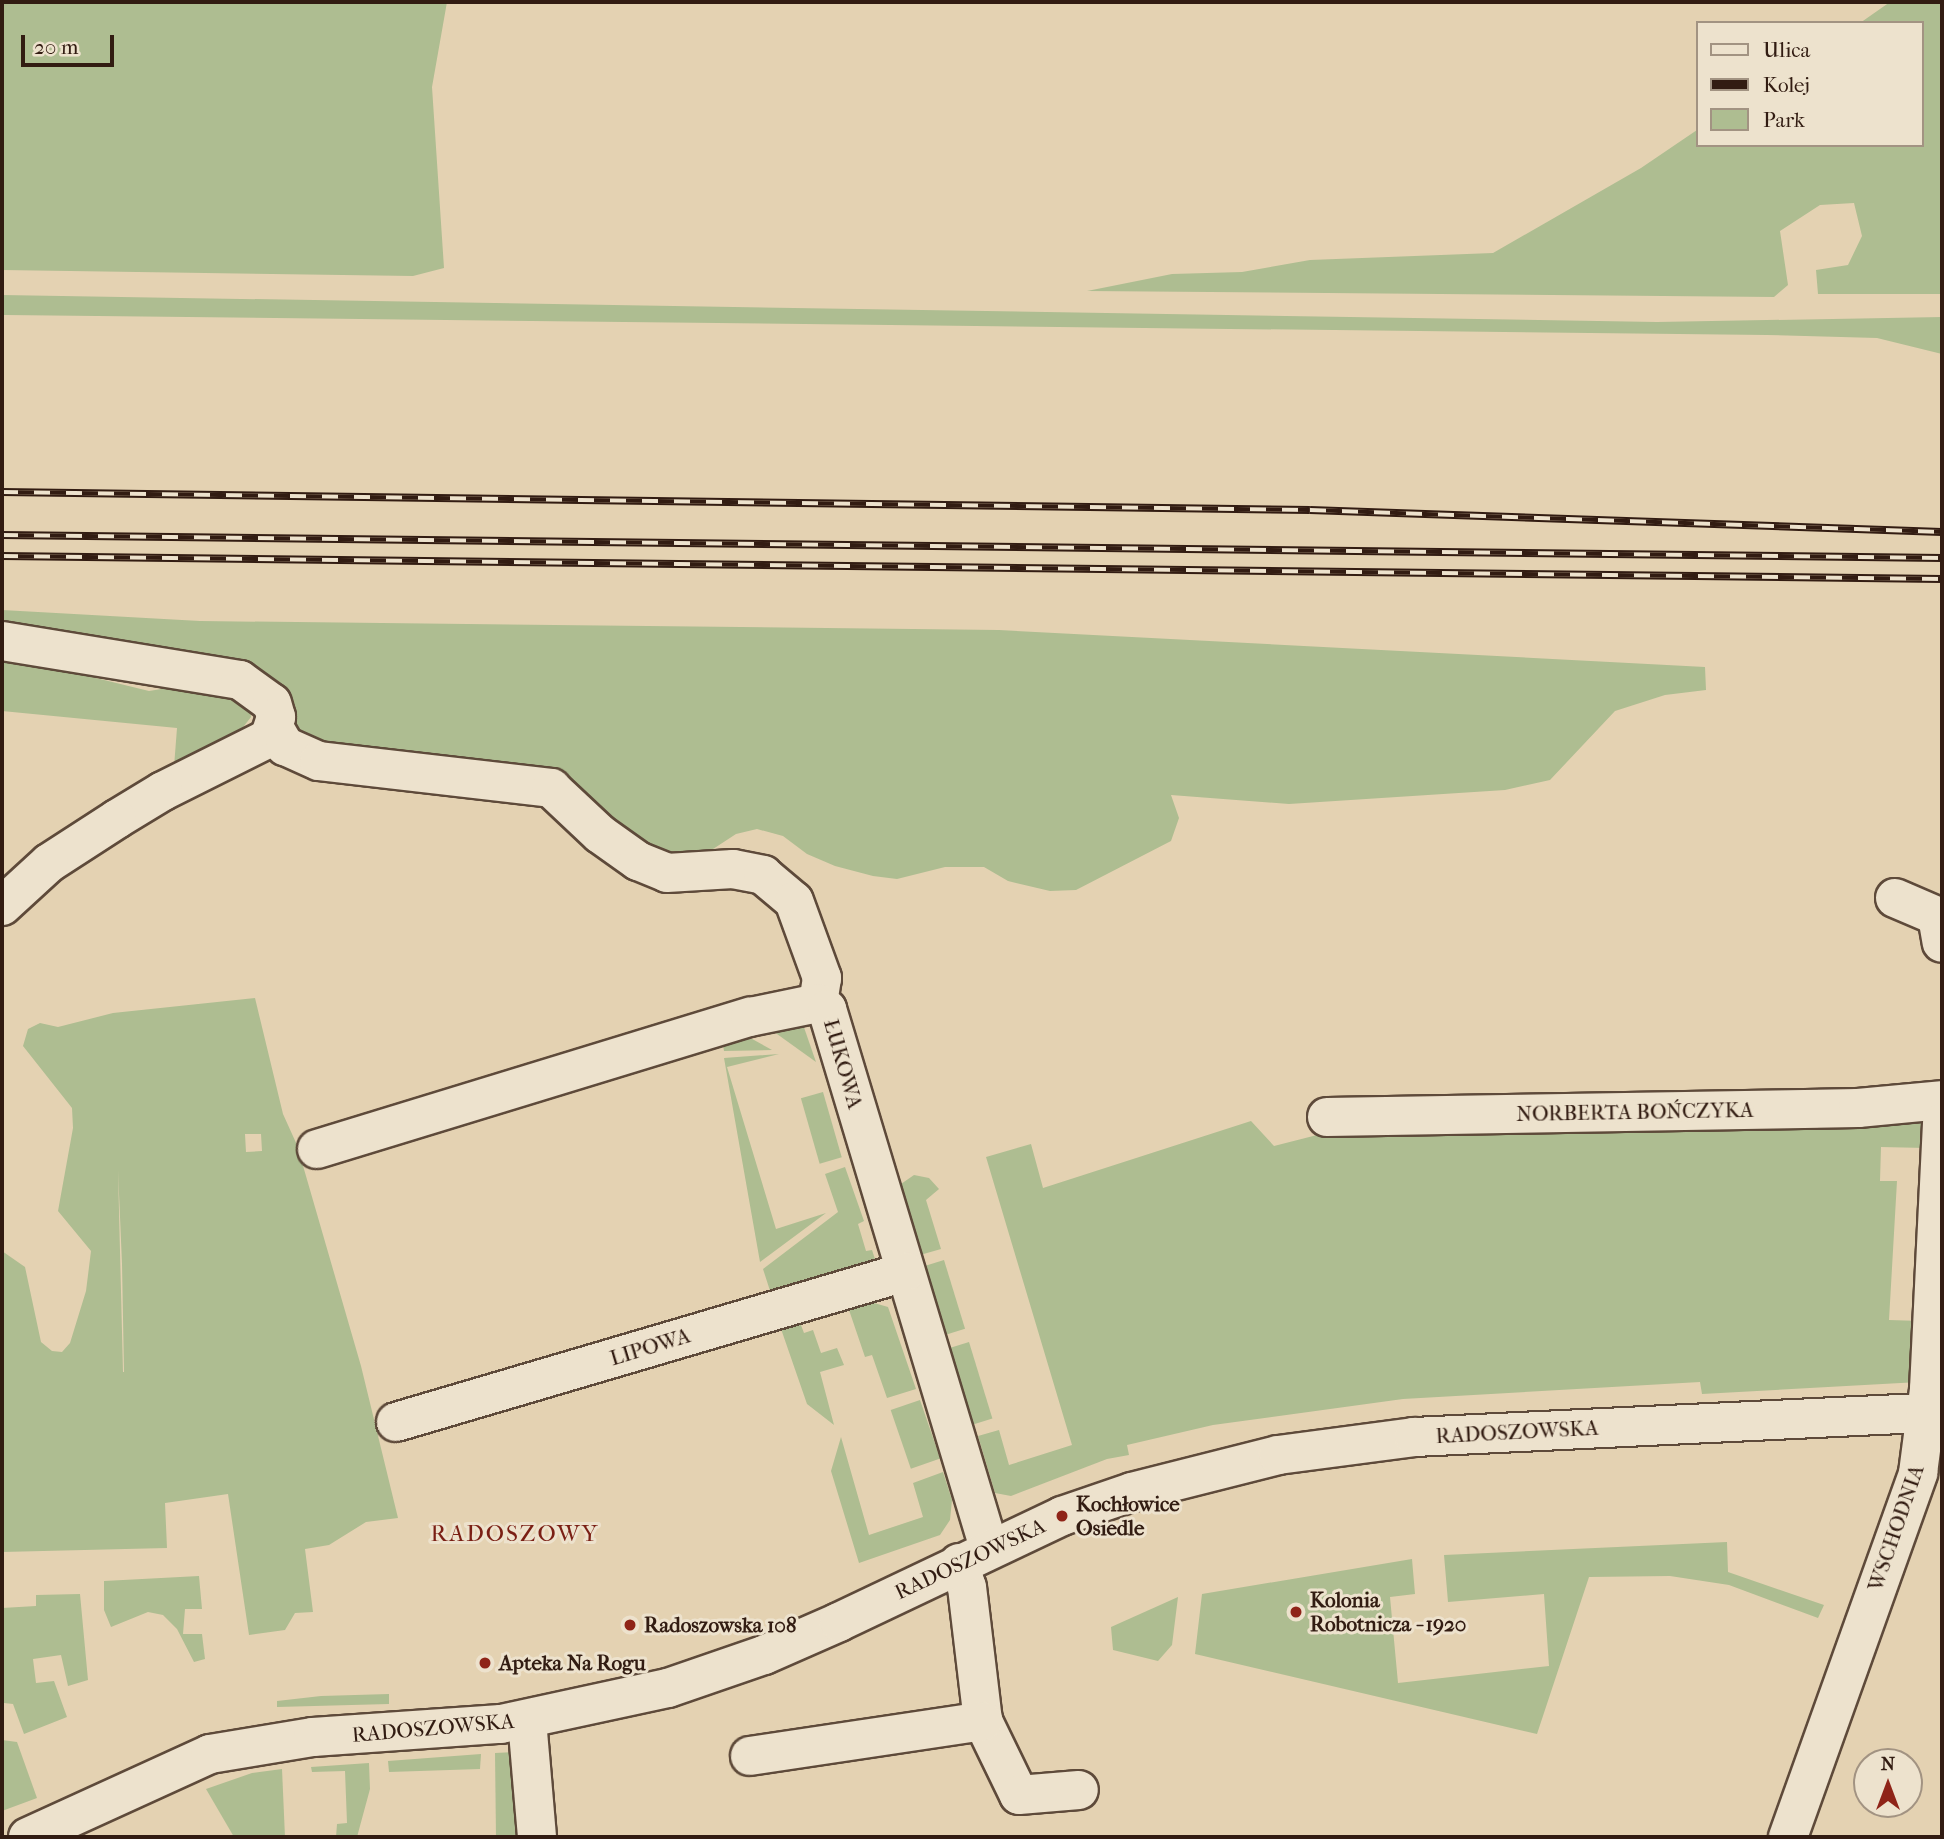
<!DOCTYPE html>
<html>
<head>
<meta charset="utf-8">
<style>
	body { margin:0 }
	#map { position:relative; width:1944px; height:1839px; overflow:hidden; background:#e4d2b2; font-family:"IM FELL French Canon",serif }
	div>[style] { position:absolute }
	.green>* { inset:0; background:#aebd91; transform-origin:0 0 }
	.roads { filter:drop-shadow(2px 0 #5e4a3a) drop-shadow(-2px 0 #5e4a3a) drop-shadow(0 2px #5e4a3a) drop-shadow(0 -2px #5e4a3a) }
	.minor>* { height:38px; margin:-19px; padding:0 19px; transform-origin:19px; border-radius:19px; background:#ede2cd }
	.rail>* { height:8px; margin-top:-4px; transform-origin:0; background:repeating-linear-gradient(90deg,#ede2cd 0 16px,#321c12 0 32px); box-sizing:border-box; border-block:2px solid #321c12 }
	.dots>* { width:19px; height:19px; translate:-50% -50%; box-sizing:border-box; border:4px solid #ede2cd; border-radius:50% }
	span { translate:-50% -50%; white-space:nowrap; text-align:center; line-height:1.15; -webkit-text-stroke:6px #ede2cd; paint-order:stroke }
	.street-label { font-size:21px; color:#321c12 }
	.poi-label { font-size:21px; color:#321c12; font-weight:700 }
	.left { translate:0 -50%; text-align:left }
	.neighbourhood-label { font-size:23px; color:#7a1f14; letter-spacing:2px }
	.frame { position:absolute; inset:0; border:4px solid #321c12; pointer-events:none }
	.legend { position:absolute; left:1696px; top:21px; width:228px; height:126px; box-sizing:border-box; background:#ede2cd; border:2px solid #a29382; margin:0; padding:9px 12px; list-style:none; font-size:21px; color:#321c12 }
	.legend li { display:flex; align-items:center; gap:14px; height:35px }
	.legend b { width:35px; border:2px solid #a29382 }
	.north { position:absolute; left:1853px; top:1748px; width:70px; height:70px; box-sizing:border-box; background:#ede2cd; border:2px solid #a29382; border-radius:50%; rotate:0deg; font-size:19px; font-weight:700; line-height:28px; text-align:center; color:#321c12 }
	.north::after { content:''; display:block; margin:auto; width:24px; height:32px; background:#8f2418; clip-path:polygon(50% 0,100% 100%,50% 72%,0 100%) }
	.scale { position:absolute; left:21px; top:35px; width:93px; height:32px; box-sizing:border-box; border:4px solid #321c12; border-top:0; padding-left:9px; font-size:21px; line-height:24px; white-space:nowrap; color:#321c12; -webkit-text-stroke:5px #ede2cd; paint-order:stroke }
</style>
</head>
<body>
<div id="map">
	<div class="green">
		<div style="clip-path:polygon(2px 2px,447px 2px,432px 87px,444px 268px,413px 276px,2px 270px)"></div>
		<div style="clip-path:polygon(1890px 2px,1942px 2px,1942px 294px,1818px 294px,1816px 270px,1848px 265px,1862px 236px,1854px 203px,1820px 205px,1780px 231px,1788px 285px,1774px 297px,1087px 291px,1172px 274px,1242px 272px,1310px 260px,1493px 253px,1641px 168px,1697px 130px,1697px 145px,1921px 145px,1921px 23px,1860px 23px)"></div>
		<div style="clip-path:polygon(2px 295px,1657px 322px,1942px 317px,1942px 354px,1877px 338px,1767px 335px,6px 315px,2px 315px)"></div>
		<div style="clip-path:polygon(2px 610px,200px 621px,999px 630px,1705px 667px,1706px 690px,1665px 695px,1615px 711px,1550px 780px,1505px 790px,1289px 804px,1171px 795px,1179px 818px,1171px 841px,1076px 890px,1050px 891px,1008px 881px,984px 867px,945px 867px,897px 879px,873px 876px,835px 866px,807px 854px,783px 836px,757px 829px,736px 834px,710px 851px,654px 851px,621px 833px,587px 799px,300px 744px,286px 701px,2px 630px)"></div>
		<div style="clip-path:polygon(2px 655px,149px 691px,192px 684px,215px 686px,250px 709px,251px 717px,237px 735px,174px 767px,177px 728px,2px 711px)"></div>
		<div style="clip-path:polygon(evenodd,255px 998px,283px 1114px,297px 1145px,361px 1366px,398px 1518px,366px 1522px,329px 1545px,305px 1549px,313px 1612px,295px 1613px,285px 1630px,249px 1635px,228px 1494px,165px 1503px,167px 1548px,2px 1552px,2px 1251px,25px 1267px,41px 1342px,52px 1351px,62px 1352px,70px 1343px,86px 1291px,91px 1251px,58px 1211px,73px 1128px,72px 1108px,23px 1046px,28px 1029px,40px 1023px,58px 1027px,113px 1013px,255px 998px,245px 1134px,261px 1134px,262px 1151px,246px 1152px,245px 1134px,255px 998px,118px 1170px,122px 1264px,124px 1372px,123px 1372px,118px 1170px)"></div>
		<div style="clip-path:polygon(799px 1013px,816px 1062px,759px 1021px)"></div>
		<div style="clip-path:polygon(736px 1030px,772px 1050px,724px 1051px,721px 1033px)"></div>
		<div style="clip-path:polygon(779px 1054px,727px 1067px,776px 1229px,826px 1213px,760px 1262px,724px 1058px)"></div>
		<div style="left:823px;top:1092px;width:68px;height:23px;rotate:74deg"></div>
		<div style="clip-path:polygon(1923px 1118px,1926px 1148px,1881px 1147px,1880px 1181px,1897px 1181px,1889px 1320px,1921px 1321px,1919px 1382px,1702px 1394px,1700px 1382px,1403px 1399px,1213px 1425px,1127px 1445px,1129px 1455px,1107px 1459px,1011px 1496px,995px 1493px,978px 1436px,999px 1430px,1009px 1465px,1072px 1445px,986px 1157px,1031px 1144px,1043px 1188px,1251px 1121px,1274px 1146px,1325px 1133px)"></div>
		<div style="clip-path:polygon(845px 1167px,864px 1221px,858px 1224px,866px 1251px,872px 1250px,876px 1262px,773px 1300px,763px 1269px,838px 1212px,825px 1174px)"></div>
		<div style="clip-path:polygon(914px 1175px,929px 1178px,939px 1189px,926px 1200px,941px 1249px,920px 1255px,901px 1194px,901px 1184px)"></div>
		<div style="left:944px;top:1260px;width:72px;height:21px;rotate:73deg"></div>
		<div style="clip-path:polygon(874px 1303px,888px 1307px,916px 1389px,887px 1398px,872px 1355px,865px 1357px,849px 1310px)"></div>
		<div style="clip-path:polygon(799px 1320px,804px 1333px,813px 1330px,821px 1353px,837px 1348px,844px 1365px,820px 1372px,834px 1425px,807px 1404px,780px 1326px)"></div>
		<div style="left:969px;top:1342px;width:80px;height:21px;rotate:73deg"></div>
		<div style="left:920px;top:1400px;width:62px;height:31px;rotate:71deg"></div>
		<div style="clip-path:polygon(841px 1437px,869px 1535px,923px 1517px,913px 1483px,943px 1472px,952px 1500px,950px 1520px,940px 1535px,859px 1563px,831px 1471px)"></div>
		<div style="clip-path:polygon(1727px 1542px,1728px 1572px,1824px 1605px,1818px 1618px,1729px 1585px,1670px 1576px,1589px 1577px,1537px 1734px,1195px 1654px,1202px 1594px,1412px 1559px,1415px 1594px,1390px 1597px,1398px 1683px,1549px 1666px,1544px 1594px,1448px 1602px,1444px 1555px)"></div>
		<div style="clip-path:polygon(199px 1576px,202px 1609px,185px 1609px,183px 1634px,202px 1634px,205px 1659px,194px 1662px,177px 1629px,163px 1615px,148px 1612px,111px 1627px,104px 1610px,104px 1581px)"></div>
		<div style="clip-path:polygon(80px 1594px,88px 1680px,68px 1686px,61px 1655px,33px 1659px,36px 1683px,54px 1681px,67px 1717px,24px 1734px,13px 1704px,4px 1703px,2px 1696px,2px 1608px,36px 1606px,36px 1595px)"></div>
		<div style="clip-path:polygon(1178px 1597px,1172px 1645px,1158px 1661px,1113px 1650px,1111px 1627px)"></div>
		<div style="clip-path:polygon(389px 1694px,389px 1704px,277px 1707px,277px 1701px,321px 1696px)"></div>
		<div style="clip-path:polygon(2px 1740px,17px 1742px,37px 1798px,2px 1811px)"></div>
		<div style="clip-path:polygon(516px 1752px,521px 1837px,496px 1837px,495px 1753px)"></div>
		<div style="clip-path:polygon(481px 1754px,480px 1769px,389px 1772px,388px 1761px)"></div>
		<div style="clip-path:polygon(369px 1763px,370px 1789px,357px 1837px,336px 1837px,337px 1824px,347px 1823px,345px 1771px,312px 1772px,311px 1767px)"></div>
		<div style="clip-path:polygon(282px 1769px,285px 1837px,234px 1837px,206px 1789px,252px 1773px)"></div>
	</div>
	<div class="roads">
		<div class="minor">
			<div style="left:2px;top:641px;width:241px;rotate:9.3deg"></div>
			<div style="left:240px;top:680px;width:39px;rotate:36deg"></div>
			<div style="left:272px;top:703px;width:15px;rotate:74deg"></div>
			<div style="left:276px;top:717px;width:22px;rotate:108deg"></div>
			<div style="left:269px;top:738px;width:119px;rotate:153.4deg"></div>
			<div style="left:163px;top:791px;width:54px;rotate:148.7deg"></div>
			<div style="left:117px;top:819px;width:81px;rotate:147.1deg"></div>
			<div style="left:49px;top:863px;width:64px;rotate:137.5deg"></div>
			<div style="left:275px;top:729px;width:20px;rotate:60deg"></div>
			<div style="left:285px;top:746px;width:37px;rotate:24deg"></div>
			<div style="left:319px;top:761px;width:234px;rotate:6.6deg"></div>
			<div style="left:551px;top:788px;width:67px;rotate:43.2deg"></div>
			<div style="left:600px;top:834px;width:47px;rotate:35.4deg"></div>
			<div style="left:638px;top:861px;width:31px;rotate:22deg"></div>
			<div style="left:667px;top:873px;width:66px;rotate:-3.5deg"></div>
			<div style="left:733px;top:869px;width:31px;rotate:11deg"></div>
			<div style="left:763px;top:875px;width:40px;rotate:40deg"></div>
			<div style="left:794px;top:901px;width:82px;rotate:70deg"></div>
			<div style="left:822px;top:978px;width:25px;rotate:99deg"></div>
			<div style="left:1895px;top:898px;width:46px;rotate:23.2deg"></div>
			<div style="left:1937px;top:916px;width:27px;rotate:80deg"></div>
			<div style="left:1327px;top:1117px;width:531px;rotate:-0.97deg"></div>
			<div style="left:1858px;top:1108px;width:84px;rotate:-5.4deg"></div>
			<div style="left:317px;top:1149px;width:453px;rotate:-17deg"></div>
			<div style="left:750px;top:1017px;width:69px;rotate:-11.6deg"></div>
			<div style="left:818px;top:1003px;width:11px;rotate:34deg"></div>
			<div style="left:827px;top:1009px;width:563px;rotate:73.27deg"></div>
			<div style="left:396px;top:1422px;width:531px;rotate:-16.42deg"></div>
			<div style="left:959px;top:1563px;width:25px;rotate:72deg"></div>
			<div style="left:967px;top:1587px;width:135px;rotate:83.2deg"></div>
			<div style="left:983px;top:1721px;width:82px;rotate:64.1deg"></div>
			<div style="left:1019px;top:1795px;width:60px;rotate:-4.8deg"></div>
			<div style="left:527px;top:1720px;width:117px;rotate:85.1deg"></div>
			<div style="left:750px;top:1756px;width:236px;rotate:-8.5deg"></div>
			<div style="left:28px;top:1837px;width:200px;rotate:-24.5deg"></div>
			<div style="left:210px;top:1754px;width:104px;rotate:-9.4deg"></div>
			<div style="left:313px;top:1737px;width:188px;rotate:-4deg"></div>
			<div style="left:501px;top:1724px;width:171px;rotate:-12.2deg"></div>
			<div style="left:668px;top:1688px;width:102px;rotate:-19deg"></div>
			<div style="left:764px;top:1655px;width:82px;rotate:-23.7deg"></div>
			<div style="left:839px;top:1622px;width:247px;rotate:-25.4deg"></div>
			<div style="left:1062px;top:1516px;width:74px;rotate:-18.9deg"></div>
			<div style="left:1132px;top:1492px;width:151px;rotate:-14.2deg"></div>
			<div style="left:1278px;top:1455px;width:137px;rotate:-7.5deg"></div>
			<div style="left:1414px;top:1437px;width:529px;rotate:-2.71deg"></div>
			<div style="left:1788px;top:1837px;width:387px;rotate:-70.3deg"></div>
			<div style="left:1918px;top:1473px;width:85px;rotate:-82.5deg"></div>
			<div style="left:1929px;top:1389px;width:267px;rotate:-87.2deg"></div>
		</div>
	</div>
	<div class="rail">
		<div style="left:2px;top:492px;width:1308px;rotate:0.79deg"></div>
		<div style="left:1310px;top:510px;width:632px;rotate:1.99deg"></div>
		<div style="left:2px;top:535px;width:1940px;rotate:0.68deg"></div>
		<div style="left:2px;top:556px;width:1940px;rotate:0.68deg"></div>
	</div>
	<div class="dots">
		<div style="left:1062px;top:1516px;background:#8f2418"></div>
		<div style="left:1296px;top:1612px;background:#8f2418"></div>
		<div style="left:630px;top:1625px;background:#8f2418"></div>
		<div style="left:485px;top:1663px;background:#8f2418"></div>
	</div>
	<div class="street-label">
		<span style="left:843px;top:1064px;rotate:74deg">ŁUKOWA</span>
		<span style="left:1635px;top:1112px;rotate:-1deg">NORBERTA BOŃCZYKA</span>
		<span style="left:650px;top:1347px;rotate:-17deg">LIPOWA</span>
		<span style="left:1517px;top:1432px;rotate:-3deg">RADOSZOWSKA</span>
		<span style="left:1896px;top:1528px;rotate:-71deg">WSCHODNIA</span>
		<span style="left:970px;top:1559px;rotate:-25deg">RADOSZOWSKA</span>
		<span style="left:433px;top:1728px;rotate:-5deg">RADOSZOWSKA</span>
	</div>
	<div class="poi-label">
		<span class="left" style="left:1076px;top:1516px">Kochłowice<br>Osiedle</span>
		<span class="left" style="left:1310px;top:1612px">Kolonia<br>Robotnicza - 1920</span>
		<span class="left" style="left:644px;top:1625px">Radoszowska 108</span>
		<span class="left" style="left:499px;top:1663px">Apteka Na Rogu</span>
	</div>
	<div class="neighbourhood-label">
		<span style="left:515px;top:1534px">RADOSZOWY</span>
	</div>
	<div class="frame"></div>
	<ul class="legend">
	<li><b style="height:9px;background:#ede2cd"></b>Ulica</li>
	<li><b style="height:9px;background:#321c12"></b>Kolej</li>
	<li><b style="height:19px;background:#aebd91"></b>Park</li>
	</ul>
	<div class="north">N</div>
	<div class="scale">20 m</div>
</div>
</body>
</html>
